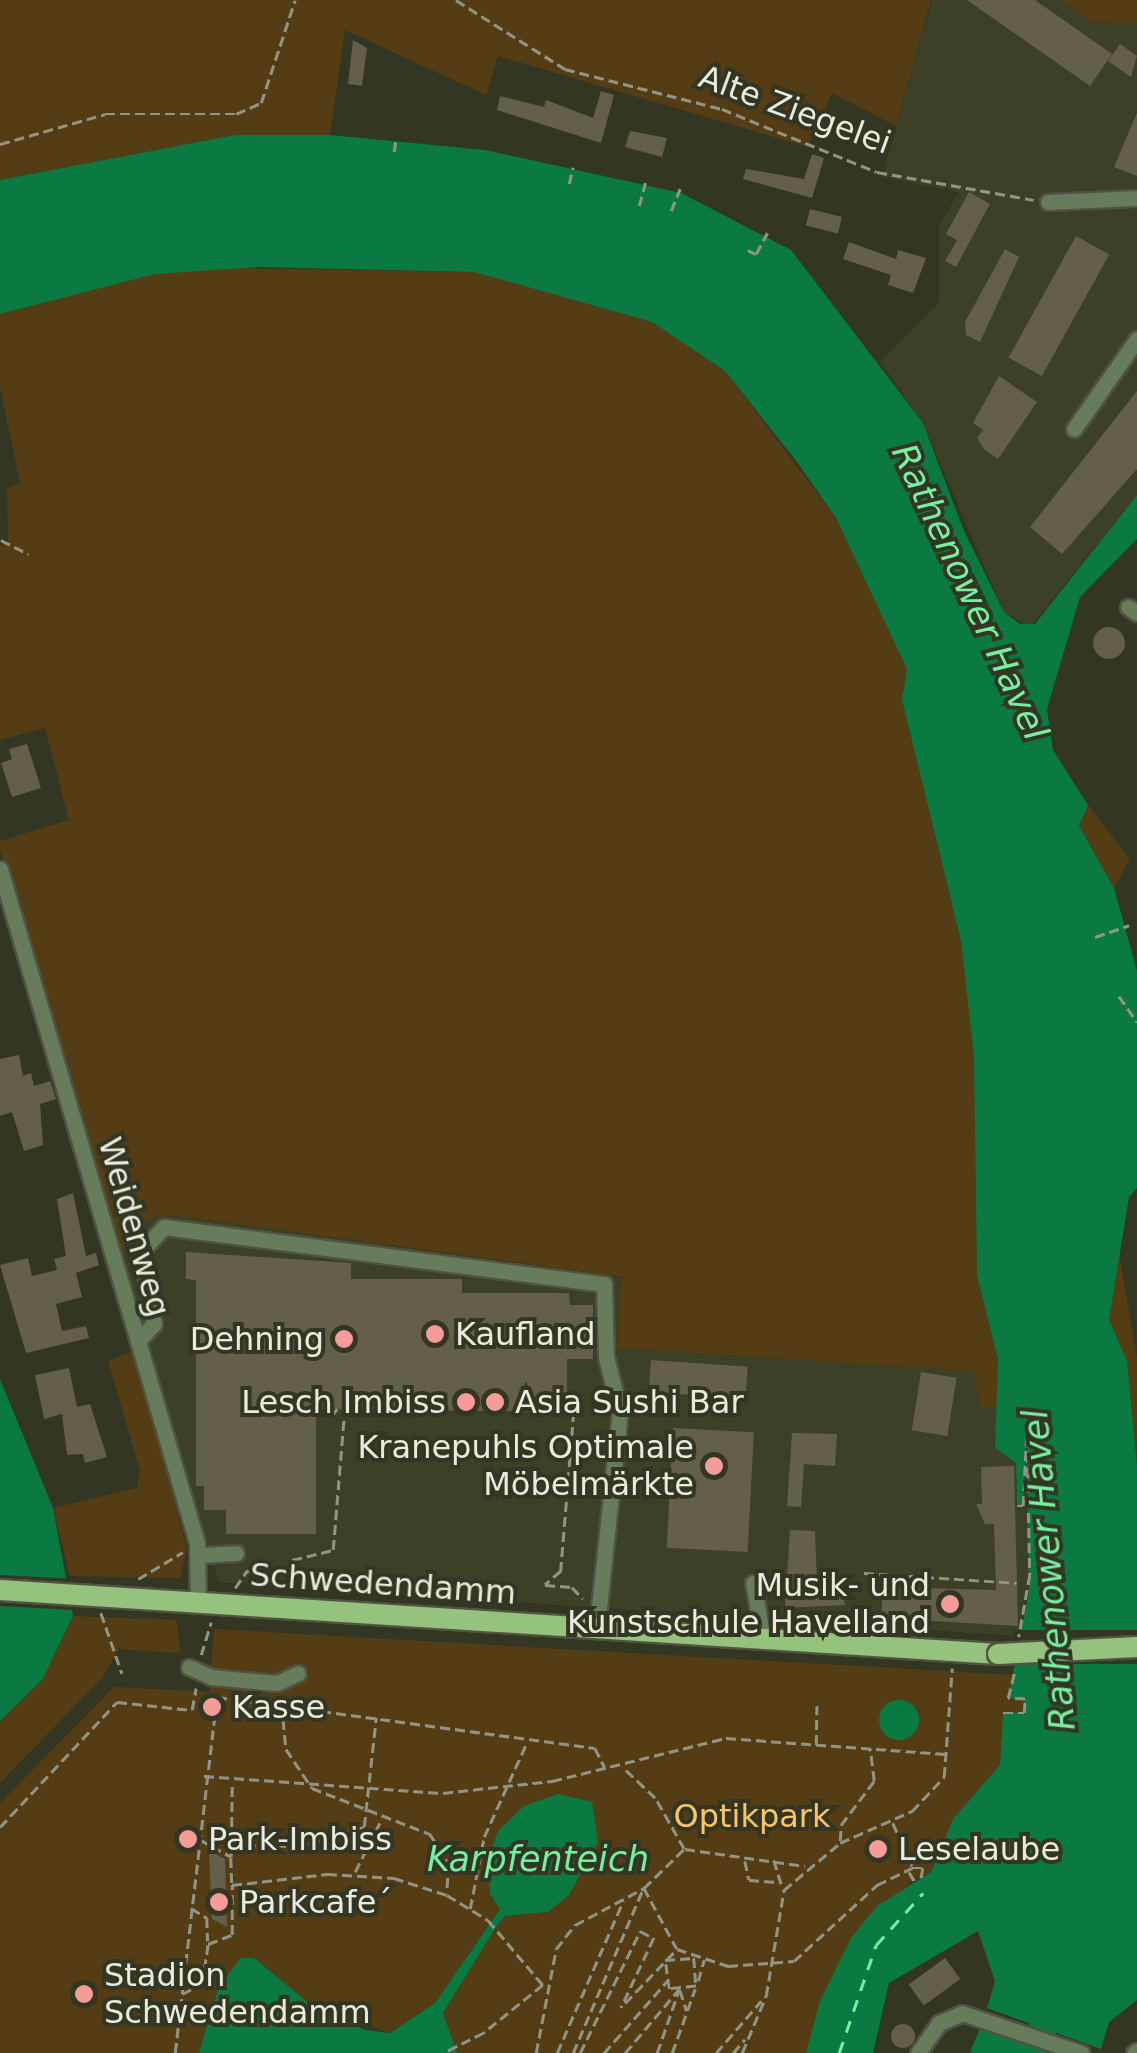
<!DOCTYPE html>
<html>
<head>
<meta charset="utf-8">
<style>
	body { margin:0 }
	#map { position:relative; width:1137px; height:2053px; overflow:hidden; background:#333623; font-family:"DejaVu Sans",sans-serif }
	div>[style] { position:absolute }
	.built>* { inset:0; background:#3c4026 }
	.green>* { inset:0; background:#543d14 }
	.water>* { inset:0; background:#0a7a42 }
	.round { border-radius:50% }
	.pier>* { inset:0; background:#333623; transform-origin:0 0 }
	.river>* { height:28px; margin:-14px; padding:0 14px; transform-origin:14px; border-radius:14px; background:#0a7a42 }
	.ferry>* { height:2.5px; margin-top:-1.25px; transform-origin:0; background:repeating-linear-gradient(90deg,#75f0a1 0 12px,transparent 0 22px) }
	.building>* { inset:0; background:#645f4a; transform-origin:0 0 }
	.path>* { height:2.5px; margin-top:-1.25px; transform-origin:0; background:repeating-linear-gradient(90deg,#929585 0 10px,transparent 0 15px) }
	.roads { filter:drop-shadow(2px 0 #505341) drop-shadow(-2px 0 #505341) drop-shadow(0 2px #505341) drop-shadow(0 -2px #505341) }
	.minor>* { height:15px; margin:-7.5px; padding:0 7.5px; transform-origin:7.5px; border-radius:7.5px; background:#667c5a }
	.major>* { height:20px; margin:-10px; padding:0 10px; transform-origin:10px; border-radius:10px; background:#95c27c }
	.bridges { filter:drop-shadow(2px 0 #505341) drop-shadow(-2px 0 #505341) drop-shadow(0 2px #505341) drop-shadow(0 -2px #505341) }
	.major-bridge>* { height:20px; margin:-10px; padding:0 10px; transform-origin:10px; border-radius:10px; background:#95c27c }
	.dots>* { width:28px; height:28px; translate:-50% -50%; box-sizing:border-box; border:5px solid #333623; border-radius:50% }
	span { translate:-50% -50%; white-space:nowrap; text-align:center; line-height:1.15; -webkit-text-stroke:8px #333623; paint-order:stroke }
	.street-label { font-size:32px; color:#e8ebde }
	.poi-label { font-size:32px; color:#e8ebde }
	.left { translate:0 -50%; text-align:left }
	.right { translate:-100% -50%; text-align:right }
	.park-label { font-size:32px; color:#f9c367 }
	.water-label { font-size:35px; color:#75f0a1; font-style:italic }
</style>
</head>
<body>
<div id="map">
	<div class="built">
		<div style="clip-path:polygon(932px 0,1061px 0,1090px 22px,1137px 24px,1137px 495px,1030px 627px,1004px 612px,923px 423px,880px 361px,939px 303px,939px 226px,959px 192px,882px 177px)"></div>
		<div style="clip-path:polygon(178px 1216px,622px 1278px,617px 1348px,973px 1371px,980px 1407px,997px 1409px,995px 1448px,1016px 1463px,1017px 1505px,1023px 1505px,1027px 1423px,1030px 1575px,1019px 1636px,219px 1582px,120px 1251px,131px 1249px,135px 1232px,151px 1218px)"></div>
	</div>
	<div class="green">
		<div style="clip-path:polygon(0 0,931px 0,896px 126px,832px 93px,808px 147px,498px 56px,486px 95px,345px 30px,330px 135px,235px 135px,0 180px)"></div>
		<div style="clip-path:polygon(1061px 0,1137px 0,1137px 24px,1090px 22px)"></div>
		<div style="clip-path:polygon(217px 268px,474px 272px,652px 322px,725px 371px,836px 518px,907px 669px,902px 701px,961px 941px,974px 1057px,977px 1276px,998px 1360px,997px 1409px,980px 1407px,973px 1371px,616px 1348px,622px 1277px,178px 1216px,151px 1218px,135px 1232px,131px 1249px,120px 1251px,0 850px,0 841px,69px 820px,45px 728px,0 740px,0 545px,8px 542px,7px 488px,20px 483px,0 387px,0 314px,155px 274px)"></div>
		<div style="clip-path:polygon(1088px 805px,1130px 859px,1114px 888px,1079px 826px)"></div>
		<div style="clip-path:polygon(1119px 1252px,1137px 1358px,1137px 1465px,1127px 1361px,1109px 1320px)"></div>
		<div style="clip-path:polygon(134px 1351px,187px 1549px,180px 1578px,70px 1576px,53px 1508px,137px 1488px,140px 1471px,108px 1361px)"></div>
		<div style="clip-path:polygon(73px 1616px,176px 1620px,181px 1653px,119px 1649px,102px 1678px,0 1783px,0 1721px,42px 1680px)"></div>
		<div style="clip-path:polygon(214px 1629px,1014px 1675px,1009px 1697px,1025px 1699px,1024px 1713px,1003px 1713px,1000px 1765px,953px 1819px,931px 1872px,909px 1883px,806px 2053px,457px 2053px,443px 2013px,496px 1927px,505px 1916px,547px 1912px,498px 1831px,488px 1859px,490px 1894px,500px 1908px,435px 2003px,390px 2033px,310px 2004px,254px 1958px,219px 1986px,199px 2053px,0 2053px,0 1803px,114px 1687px,209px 1692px)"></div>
	</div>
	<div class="water">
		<div style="clip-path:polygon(235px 135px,330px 135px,485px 150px,681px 193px,791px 250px,923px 423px,964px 531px,1004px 612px,1020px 624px,1035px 624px,1137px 495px,1137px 539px,1080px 597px,1047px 709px,1053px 750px,1088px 805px,1079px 826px,1114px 888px,1137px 971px,1137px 1188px,1129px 1197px,1109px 1320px,1127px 1361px,1137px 1465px,1137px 2000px,1109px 2022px,1101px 2049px,987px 2008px,995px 1981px,978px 1931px,889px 1983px,873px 2053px,806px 2053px,820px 2001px,851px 1938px,877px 1906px,931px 1872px,953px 1819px,1000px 1765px,1003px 1713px,1024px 1712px,1024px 1699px,1008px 1698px,1029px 1591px,1027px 1424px,1023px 1506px,1017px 1506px,1016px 1463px,995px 1448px,998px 1360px,977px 1276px,974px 1057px,961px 941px,902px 700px,907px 669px,836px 518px,797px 462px,725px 371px,652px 322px,474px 272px,260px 267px,155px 274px,0 314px,0 180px)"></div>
		<div style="clip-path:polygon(0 1379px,53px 1508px,73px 1616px,42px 1680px,0 1721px)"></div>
		<div class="round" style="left:879px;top:1700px;width:40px;height:40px"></div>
		<div style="clip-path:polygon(558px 1794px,592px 1802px,598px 1842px,569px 1895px,548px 1912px,505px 1916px,496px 1927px,443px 2013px,457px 2053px,199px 2053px,219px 1986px,241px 1958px,254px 1958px,310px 2004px,365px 2030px,390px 2033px,435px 2003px,500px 1909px,490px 1894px,488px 1859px,498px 1831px,524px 1806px)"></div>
		<div style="clip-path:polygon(980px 2028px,1049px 2053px,970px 2053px)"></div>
	</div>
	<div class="pier">
		<div style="left:0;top:1575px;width:75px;height:31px;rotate:3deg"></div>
		<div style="left:1137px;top:1630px;width:34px;height:123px;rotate:90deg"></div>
	</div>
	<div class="river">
		<div style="left:1035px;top:2053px;width:64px;rotate:-72.7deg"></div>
	</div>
	<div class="ferry">
		<div style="left:839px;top:2053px;width:114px;rotate:-71.1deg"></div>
		<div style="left:876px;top:1945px;width:70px;rotate:-47.9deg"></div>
	</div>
	<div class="building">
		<div style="clip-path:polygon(967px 0,1035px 0,1112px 54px,1090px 86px)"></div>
		<div style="clip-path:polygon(353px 40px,367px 48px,362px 86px,348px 84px)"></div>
		<div style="clip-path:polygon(1120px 44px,1137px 56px,1131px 77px,1108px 61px)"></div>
		<div style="clip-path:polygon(601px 91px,614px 95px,601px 143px,497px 110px,500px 96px,544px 107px,546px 100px,593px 118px)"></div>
		<div style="clip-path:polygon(1137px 113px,1137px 176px,1114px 167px)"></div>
		<div style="clip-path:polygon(630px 131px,667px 138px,662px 157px,625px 147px)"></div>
		<div style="clip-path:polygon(812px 154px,824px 158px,812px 198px,743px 179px,746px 169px,804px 179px)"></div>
		<div style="clip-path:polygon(969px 192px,990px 204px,956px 267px,945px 261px,957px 240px,946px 234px)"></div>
		<div style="left:810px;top:209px;width:33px;height:17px;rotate:14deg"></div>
		<div style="left:1076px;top:236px;width:38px;height:139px;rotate:29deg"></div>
		<div style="clip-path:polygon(849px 242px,896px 259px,898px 250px,926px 258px,913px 293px,888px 285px,891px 275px,843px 259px)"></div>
		<div style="clip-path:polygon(1005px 249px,1019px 257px,980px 342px,966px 335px,965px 322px)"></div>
		<div style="clip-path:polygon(999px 376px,1037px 402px,998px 459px,984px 449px,977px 438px,983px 430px,973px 423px)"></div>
		<div style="clip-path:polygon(1137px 391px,1137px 469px,1062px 554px,1030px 527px)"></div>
		<div class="round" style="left:1093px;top:627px;width:32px;height:32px"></div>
		<div style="clip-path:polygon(27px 744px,41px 788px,12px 797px,1px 763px,12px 759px,9px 749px)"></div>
		<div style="clip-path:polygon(19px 1055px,23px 1076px,31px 1073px,34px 1086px,50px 1081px,56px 1099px,40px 1104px,43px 1145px,24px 1151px,12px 1112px,0 1116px,0 1059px)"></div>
		<div style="clip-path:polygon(73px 1193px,86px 1256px,96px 1253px,99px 1265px,76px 1273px,82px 1297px,56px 1304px,62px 1331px,86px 1326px,89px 1338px,26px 1353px,0 1265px,28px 1258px,32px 1276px,57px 1270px,54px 1259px,66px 1256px,57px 1199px)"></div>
		<div style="clip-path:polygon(186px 1252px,351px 1263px,351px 1279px,462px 1279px,462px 1293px,569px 1293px,570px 1305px,593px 1305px,593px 1359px,567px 1359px,567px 1412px,316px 1409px,316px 1534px,226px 1534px,226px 1510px,204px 1510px,204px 1486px,196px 1486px,196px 1280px,186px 1279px)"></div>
		<div style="left:651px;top:1360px;width:97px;height:32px;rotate:4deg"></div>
		<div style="clip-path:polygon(69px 1368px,77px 1407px,90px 1404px,107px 1457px,85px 1463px,83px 1454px,67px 1455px,62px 1414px,44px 1419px,35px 1375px)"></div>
		<div style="left:921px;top:1372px;width:36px;height:59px;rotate:9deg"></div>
		<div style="left:673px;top:1428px;width:81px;height:120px;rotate:3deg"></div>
		<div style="clip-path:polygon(792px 1433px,837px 1434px,835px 1466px,804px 1464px,801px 1507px,787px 1506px)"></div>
		<div style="clip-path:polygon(1014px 1466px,1018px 1626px,881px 1618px,883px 1587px,996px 1590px,994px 1524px,985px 1524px,976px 1504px,982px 1504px,981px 1467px)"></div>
		<div style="clip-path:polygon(790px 1530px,815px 1531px,817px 1586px,822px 1596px,842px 1591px,845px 1605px,785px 1608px)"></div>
		<div style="clip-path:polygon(209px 1851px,225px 1859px,227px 1927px,212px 1919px)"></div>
		<div style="left:945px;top:1958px;width:26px;height:45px;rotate:54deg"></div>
		<div class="round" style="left:891px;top:2024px;width:24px;height:24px"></div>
	</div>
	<div class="path">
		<div style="left:456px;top:0;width:129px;rotate:32.3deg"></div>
		<div style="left:565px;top:69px;width:162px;rotate:14.3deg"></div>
		<div style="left:722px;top:109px;width:167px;rotate:22.1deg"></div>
		<div style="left:877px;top:172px;width:159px;rotate:10.1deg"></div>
		<div style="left:0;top:144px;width:109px;rotate:-15.9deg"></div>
		<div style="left:105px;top:114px;width:131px"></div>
		<div style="left:236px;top:114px;width:27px;rotate:-24deg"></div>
		<div style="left:261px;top:103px;width:108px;rotate:-71.7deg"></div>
		<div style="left:394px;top:152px;width:14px;rotate:-82deg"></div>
		<div style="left:569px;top:184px;width:17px;rotate:-77deg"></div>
		<div style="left:639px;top:206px;width:24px;rotate:-75deg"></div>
		<div style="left:671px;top:211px;width:24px;rotate:-68deg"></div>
		<div style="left:748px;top:250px;width:9px;rotate:27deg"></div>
		<div style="left:756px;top:254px;width:24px;rotate:-62deg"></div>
		<div style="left:1px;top:540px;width:31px;rotate:27deg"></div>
		<div style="left:1095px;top:937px;width:36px;rotate:-19deg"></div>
		<div style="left:1119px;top:996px;width:32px;rotate:55deg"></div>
		<div style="left:574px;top:1412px;width:160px;rotate:94.7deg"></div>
		<div style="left:561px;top:1571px;width:21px;rotate:139deg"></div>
		<div style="left:545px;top:1585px;width:27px;rotate:4deg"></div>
		<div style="left:572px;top:1587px;width:16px;rotate:47deg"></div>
		<div style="left:332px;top:1415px;width:8px;rotate:-50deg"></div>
		<div style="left:1017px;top:1506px;width:6px"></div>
		<div style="left:1023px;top:1506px;width:83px;rotate:-87.2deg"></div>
		<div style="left:1027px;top:1423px;width:152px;rotate:88.9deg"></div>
		<div style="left:1030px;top:1575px;width:63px;rotate:100.1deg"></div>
		<div style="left:864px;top:1573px;width:153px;rotate:3.7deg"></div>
		<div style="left:138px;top:1579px;width:52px;rotate:-31deg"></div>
		<div style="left:235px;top:1588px;width:21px;rotate:-55deg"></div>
		<div style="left:247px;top:1571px;width:44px;rotate:2.6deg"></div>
		<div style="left:291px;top:1573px;width:13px;rotate:-86deg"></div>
		<div style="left:292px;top:1560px;width:42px;rotate:-13.7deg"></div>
		<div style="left:333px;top:1550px;width:134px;rotate:-85.3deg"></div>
		<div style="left:101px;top:1613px;width:64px;rotate:70.7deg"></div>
		<div style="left:201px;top:1655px;width:34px;rotate:-73deg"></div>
		<div style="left:217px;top:1697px;width:381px;rotate:7.7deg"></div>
		<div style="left:595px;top:1748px;width:22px;rotate:63deg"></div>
		<div style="left:282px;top:1705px;width:44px;rotate:84.8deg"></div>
		<div style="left:286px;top:1749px;width:47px;rotate:56.3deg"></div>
		<div style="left:312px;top:1788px;width:127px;rotate:21.3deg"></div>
		<div style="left:430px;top:1834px;width:35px;rotate:57deg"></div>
		<div style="left:449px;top:1863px;width:30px;rotate:94deg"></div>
		<div style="left:1003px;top:1713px;width:21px"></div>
		<div style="left:1024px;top:1713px;width:14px;rotate:-86deg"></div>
		<div style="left:1025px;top:1699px;width:17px;rotate:-177deg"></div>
		<div style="left:1008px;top:1698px;width:30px;rotate:-76deg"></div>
		<div style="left:816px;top:1745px;width:39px;rotate:-89deg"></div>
		<div style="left:204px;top:1776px;width:240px;rotate:4.1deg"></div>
		<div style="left:443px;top:1793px;width:110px;rotate:-6.3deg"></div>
		<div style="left:552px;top:1781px;width:179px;rotate:-13.9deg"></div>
		<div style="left:726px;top:1738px;width:220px;rotate:4.2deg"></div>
		<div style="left:893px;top:1823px;width:47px;rotate:66.2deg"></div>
		<div style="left:0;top:1827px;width:171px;rotate:-46.9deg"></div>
		<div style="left:117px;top:1702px;width:75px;rotate:6.1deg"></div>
		<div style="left:192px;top:1710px;width:22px;rotate:-80deg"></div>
		<div style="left:199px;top:1839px;width:37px;rotate:29deg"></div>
		<div style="left:231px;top:1857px;width:75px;rotate:-89.2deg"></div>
		<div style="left:840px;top:1841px;width:16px;rotate:-86deg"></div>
		<div style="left:841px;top:1825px;width:55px;rotate:-53.1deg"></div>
		<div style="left:874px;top:1781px;width:32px;rotate:-97deg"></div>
		<div style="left:231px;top:1845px;width:69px;rotate:0.8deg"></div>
		<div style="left:300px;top:1846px;width:67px;rotate:-16.5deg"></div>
		<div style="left:364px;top:1827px;width:110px;rotate:-83.7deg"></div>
		<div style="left:685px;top:1849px;width:121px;rotate:8.1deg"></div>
		<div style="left:231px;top:1858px;width:27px;rotate:88deg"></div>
		<div style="left:774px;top:1860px;width:30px;rotate:73deg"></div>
		<div style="left:745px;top:1861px;width:19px;rotate:78deg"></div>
		<div style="left:749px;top:1880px;width:31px;rotate:4deg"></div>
		<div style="left:355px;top:1872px;width:60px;rotate:-63.4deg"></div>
		<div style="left:909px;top:1872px;width:13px;rotate:58deg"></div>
		<div style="left:644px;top:1888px;width:69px;rotate:61.6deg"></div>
		<div style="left:677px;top:1949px;width:54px;rotate:18.4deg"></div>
		<div style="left:728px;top:1966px;width:66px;rotate:-4.3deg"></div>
		<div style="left:794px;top:1961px;width:113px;rotate:-42.5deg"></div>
		<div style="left:877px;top:1885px;width:39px;rotate:-26deg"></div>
		<div style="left:912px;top:1868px;width:11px"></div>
		<div style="left:923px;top:1868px;width:13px;rotate:99deg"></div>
		<div style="left:191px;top:1908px;width:19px;rotate:32deg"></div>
		<div style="left:207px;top:1918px;width:23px;rotate:88deg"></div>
		<div style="left:470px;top:1909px;width:73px;rotate:-79deg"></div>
		<div style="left:484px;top:1837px;width:104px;rotate:-65.6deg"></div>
		<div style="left:694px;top:1958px;width:28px;rotate:86deg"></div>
		<div style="left:696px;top:1986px;width:27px;rotate:174deg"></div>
		<div style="left:669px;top:1989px;width:29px;rotate:-98deg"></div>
		<div style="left:665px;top:1960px;width:29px;rotate:-4deg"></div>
		<div style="left:698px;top:1981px;width:22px;rotate:-74deg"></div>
		<div style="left:680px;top:1990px;width:22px;rotate:72deg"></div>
		<div style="left:182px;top:1994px;width:22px;rotate:-27deg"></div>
		<div style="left:202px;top:1984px;width:40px;rotate:-81.5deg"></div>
		<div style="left:208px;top:1944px;width:26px;rotate:-21deg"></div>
		<div style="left:232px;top:1935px;width:50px;rotate:-90deg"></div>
		<div style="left:232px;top:1885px;width:96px;rotate:-6.6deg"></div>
		<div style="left:327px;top:1874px;width:67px;rotate:3.4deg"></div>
		<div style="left:394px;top:1878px;width:56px;rotate:17.8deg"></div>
		<div style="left:447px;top:1895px;width:48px;rotate:31.4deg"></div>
		<div style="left:488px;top:1920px;width:85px;rotate:49.8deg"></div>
		<div style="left:543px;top:1985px;width:76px;rotate:140.9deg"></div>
		<div style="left:484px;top:2033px;width:45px;rotate:153.4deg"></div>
		<div style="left:625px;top:2003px;width:75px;rotate:-46.1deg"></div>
		<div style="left:175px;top:2053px;width:358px;rotate:-83.3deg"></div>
		<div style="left:536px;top:2053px;width:106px;rotate:-79.1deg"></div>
		<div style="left:556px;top:1949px;width:31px;rotate:-52deg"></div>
		<div style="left:575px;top:1925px;width:78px;rotate:-28.2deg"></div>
		<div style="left:644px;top:1888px;width:56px;rotate:-44.3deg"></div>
		<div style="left:684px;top:1849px;width:59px;rotate:-119.6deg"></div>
		<div style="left:655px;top:1798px;width:45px;rotate:-136.8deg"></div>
		<div style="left:557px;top:2053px;width:166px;rotate:-66.5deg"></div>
		<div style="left:573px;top:2053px;width:178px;rotate:-66.9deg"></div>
		<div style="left:580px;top:2053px;width:136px;rotate:-63.8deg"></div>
		<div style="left:640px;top:1931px;width:16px;rotate:27deg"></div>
		<div style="left:654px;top:1938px;width:77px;rotate:115.2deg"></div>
		<div style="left:604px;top:2053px;width:96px;rotate:-48.8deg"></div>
		<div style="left:625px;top:2053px;width:84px;rotate:-49.8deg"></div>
		<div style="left:657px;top:2053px;width:67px;rotate:-70.8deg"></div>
		<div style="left:672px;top:2053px;width:68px;rotate:-70.2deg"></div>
		<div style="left:716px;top:2053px;width:69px;rotate:-49.1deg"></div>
		<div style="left:733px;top:2053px;width:18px;rotate:-49deg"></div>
		<div style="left:742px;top:2053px;width:62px;rotate:-67.2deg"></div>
		<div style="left:766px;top:1996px;width:108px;rotate:-80.4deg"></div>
		<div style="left:784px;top:1890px;width:73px;rotate:-40deg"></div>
		<div style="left:840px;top:1843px;width:79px;rotate:-24deg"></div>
		<div style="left:912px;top:1811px;width:47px;rotate:-46.7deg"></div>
		<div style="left:944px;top:1777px;width:109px;rotate:-85.8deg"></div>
	</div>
	<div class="roads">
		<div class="minor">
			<div style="left:1048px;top:202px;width:89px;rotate:-2.6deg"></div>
			<div style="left:1074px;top:429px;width:110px;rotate:-55deg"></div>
			<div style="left:1128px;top:607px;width:11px;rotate:34deg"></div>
			<div style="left:0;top:869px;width:702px;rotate:73.71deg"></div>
			<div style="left:197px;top:1543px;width:60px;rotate:89deg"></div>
			<div style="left:138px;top:1341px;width:23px;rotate:-47deg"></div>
			<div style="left:154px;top:1324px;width:74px;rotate:-100.1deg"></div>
			<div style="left:141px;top:1251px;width:33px;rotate:-46deg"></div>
			<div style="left:164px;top:1227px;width:444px;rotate:7.4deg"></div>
			<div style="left:604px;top:1284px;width:73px;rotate:88.4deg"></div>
			<div style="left:606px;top:1357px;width:56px;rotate:75.5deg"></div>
			<div style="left:620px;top:1411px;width:217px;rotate:96.1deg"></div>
			<div style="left:200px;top:1555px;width:36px;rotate:-3deg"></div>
			<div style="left:753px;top:1583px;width:56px;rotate:79.7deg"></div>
			<div style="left:189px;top:1667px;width:24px;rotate:24deg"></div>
			<div style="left:211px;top:1677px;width:66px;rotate:5.2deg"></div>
			<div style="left:277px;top:1683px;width:23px;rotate:-25deg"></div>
			<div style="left:918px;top:2053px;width:37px;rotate:-55deg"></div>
			<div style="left:939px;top:2023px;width:25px;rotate:-23deg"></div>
			<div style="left:962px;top:2013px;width:126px;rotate:18.6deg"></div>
			<div style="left:1134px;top:2053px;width:4px;rotate:-34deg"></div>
		</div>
		<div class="major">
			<div style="left:0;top:1590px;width:1000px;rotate:3.67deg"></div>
		</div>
	</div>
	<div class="bridges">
		<div class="major-bridge">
			<div style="left:998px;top:1654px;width:139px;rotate:-2.9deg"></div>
		</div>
	</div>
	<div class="dots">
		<div style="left:435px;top:1334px;background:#f59b98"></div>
		<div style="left:344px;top:1339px;background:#f59b98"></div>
		<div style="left:466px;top:1402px;background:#f59b98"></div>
		<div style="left:495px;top:1402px;background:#f59b98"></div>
		<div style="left:714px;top:1466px;background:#f59b98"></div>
		<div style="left:950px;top:1604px;background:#f59b98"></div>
		<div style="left:212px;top:1707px;background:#f59b98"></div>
		<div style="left:188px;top:1839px;background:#f59b98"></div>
		<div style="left:878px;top:1849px;background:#f59b98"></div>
		<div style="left:219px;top:1902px;background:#f59b98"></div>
		<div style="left:84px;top:1994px;background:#f59b98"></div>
	</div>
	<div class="street-label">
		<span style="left:795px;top:110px;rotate:20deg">Alte Ziegelei</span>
		<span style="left:134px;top:1227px;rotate:74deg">Weidenweg</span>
		<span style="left:383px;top:1584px;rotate:4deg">Schwedendamm</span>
	</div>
	<div class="poi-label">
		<span class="left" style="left:455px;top:1334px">Kaufland</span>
		<span class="right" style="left:324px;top:1339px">Dehning</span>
		<span class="right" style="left:446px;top:1402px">Lesch Imbiss</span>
		<span class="left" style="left:515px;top:1402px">Asia Sushi Bar</span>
		<span class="right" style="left:694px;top:1466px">Kranepuhls Optimale<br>Möbelmärkte</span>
		<span class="right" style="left:930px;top:1604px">Musik- und<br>Kunstschule Havelland</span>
		<span class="left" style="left:232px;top:1707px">Kasse</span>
		<span class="left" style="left:208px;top:1839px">Park-Imbiss</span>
		<span class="left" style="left:898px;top:1849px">Leselaube</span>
		<span class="left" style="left:239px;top:1902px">Parkcafe´</span>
		<span class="left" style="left:104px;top:1994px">Stadion<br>Schwedendamm</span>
	</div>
	<div class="park-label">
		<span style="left:752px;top:1816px">Optikpark</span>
	</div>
	<div class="water-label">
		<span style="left:970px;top:592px;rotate:65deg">Rathenower Havel</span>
		<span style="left:1049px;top:1570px;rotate:-95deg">Rathenower Havel</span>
		<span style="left:538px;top:1859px">Karpfenteich</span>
	</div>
</div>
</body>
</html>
